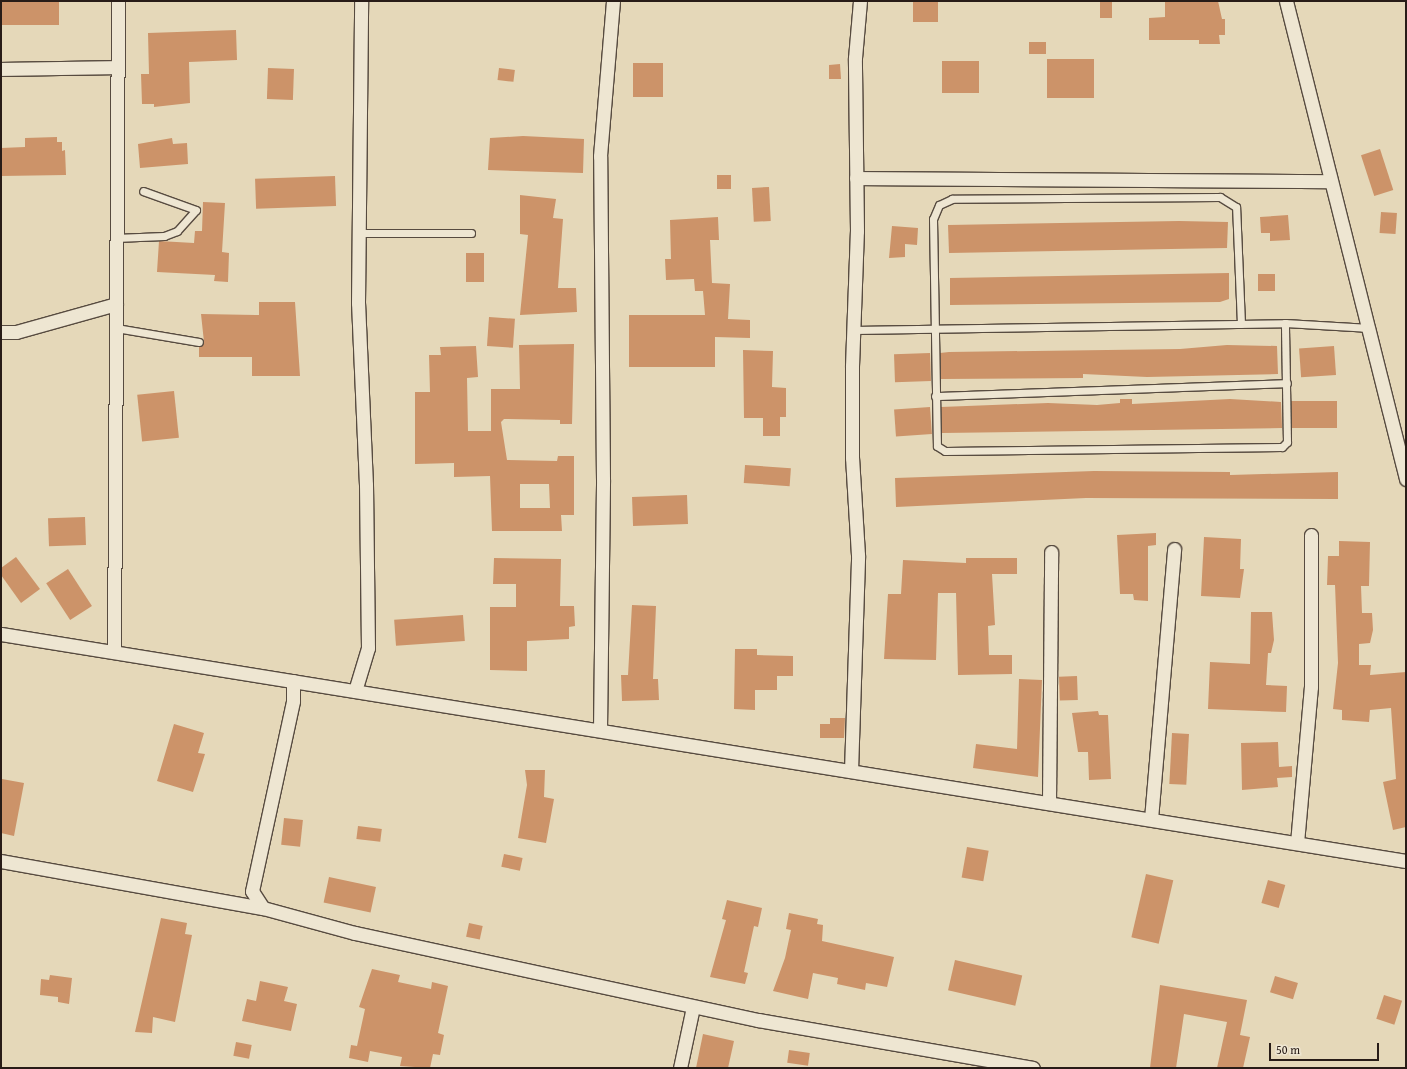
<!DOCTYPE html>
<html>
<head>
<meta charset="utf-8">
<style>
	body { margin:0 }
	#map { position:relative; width:1407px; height:1069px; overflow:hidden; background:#e5d8b9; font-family:"Gentium Book Plus",serif }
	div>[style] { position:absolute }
	.building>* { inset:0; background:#cc9369; transform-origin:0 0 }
	.roads { filter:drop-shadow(1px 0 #574b40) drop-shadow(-1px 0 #574b40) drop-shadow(0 1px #574b40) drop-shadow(0 -1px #574b40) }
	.service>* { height:7px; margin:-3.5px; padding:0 3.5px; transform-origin:3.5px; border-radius:3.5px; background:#eee6d2 }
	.minor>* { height:13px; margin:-6.5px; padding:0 6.5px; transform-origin:6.5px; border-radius:6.5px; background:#eee6d2 }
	span { translate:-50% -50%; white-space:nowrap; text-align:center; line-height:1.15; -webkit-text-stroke:3.5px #eee6d2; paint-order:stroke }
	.frame { position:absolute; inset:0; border:2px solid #281c17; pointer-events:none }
	.scale { position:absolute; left:1269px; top:1043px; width:110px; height:18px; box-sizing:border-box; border:2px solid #281c17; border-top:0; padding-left:5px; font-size:12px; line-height:14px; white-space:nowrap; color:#281c17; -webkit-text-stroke:3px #eee6d2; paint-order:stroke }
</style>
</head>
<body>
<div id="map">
	<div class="building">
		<div style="left:1px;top:1px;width:58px;height:24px"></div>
		<div style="left:913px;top:1px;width:25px;height:21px"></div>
		<div style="left:1112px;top:1px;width:17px;height:12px;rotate:90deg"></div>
		<div style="clip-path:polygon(1165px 1px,1218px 1px,1222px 19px,1225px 19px,1225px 35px,1219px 35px,1220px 44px,1199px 44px,1199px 40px,1149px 40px,1149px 18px,1165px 17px)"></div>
		<div style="clip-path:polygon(236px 30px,237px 60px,189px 62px,190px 103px,154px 107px,154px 104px,142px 104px,141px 74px,149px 74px,148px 33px)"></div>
		<div style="left:1029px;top:42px;width:17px;height:12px"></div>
		<div style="left:1094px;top:59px;width:39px;height:47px;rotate:90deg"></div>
		<div style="left:942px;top:61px;width:37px;height:32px"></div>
		<div style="left:633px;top:63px;width:30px;height:34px"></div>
		<div style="clip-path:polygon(840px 64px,841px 79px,829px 79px,829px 65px)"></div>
		<div style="left:268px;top:68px;width:26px;height:31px;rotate:2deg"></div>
		<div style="left:499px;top:68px;width:16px;height:12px;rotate:7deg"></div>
		<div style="clip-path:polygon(523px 136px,584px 139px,583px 173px,488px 170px,490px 138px)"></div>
		<div style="clip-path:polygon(57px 137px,57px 142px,62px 142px,62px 151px,65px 150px,66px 175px,1px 176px,1px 148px,25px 147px,25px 138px)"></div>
		<div style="clip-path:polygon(172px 138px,173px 144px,187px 143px,188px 164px,140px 168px,138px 144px)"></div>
		<div style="left:1380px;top:149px;width:43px;height:20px;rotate:72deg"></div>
		<div style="left:731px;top:175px;width:14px;height:14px;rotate:90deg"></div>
		<div style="left:335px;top:176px;width:30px;height:80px;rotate:88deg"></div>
		<div style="left:769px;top:187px;width:34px;height:17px;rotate:87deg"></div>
		<div style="clip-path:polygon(520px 195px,556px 199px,553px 218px,563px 219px,558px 288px,576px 288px,577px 312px,520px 315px,528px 235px,520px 234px)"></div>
		<div style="clip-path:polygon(203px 202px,225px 203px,222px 252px,229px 253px,228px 282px,214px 281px,215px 275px,157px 272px,159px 241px,194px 243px,195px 231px,202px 231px)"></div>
		<div style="left:1381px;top:212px;width:16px;height:21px;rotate:4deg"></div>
		<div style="clip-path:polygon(1288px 215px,1290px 240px,1270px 241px,1270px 233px,1261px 233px,1260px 217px)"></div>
		<div style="clip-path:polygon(718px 217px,719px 240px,710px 240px,712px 283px,730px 284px,728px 319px,750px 320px,750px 338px,715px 337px,715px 367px,629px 367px,629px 315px,705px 315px,703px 291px,695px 291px,694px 279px,666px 280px,665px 259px,671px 259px,670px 220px)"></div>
		<div style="clip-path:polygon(1179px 221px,1228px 222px,1227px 248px,949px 253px,948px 225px)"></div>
		<div style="clip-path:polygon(892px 226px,918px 228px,917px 245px,905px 244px,905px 257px,889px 258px)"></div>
		<div style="left:466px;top:253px;width:18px;height:29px"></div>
		<div style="clip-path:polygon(1229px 273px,1229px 299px,1220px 302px,950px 305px,950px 278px)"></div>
		<div style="left:1258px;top:274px;width:17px;height:17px"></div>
		<div style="clip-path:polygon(259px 302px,295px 302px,300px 376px,252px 376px,252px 357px,199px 357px,199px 347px,204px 342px,201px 314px,259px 315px)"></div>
		<div style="left:489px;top:317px;width:26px;height:29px;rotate:4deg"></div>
		<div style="clip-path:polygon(evenodd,574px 344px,572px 424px,560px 424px,560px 420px,504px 419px,501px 422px,507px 460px,557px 461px,558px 456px,574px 456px,574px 515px,561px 515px,562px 531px,492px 531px,490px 476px,454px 477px,454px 463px,415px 464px,415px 392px,430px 392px,429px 355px,441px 355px,440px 347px,476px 346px,478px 377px,467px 378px,468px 431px,491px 431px,491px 389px,520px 389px,519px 345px,574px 344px,520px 484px,549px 484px,550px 508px,520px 508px,520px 484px)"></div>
		<div style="clip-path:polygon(1227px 345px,1277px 346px,1278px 374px,1147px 377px,1083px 374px,1083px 378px,941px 379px,940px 353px,949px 352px,1180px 349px)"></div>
		<div style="left:1334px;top:346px;width:29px;height:35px;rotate:86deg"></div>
		<div style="clip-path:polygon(743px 350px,773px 351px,772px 387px,786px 388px,786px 417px,780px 417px,780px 436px,763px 436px,763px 418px,744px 418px)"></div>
		<div style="left:930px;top:353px;width:28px;height:36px;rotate:88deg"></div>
		<div style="left:174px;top:391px;width:47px;height:37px;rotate:84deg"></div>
		<div style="clip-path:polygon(1120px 399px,1132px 399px,1132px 404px,1230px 399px,1281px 402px,1282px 428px,942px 433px,941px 407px,1048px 403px,1097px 405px,1120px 403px)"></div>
		<div style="left:1337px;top:401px;width:27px;height:46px;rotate:90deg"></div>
		<div style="left:930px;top:407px;width:27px;height:36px;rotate:86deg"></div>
		<div style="left:745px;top:465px;width:46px;height:18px;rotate:4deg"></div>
		<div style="clip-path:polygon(1094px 471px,1230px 472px,1230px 475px,1338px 472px,1338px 499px,1086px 498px,896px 507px,895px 478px)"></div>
		<div style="left:687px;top:495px;width:29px;height:55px;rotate:88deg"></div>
		<div style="left:85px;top:517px;width:28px;height:37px;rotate:88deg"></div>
		<div style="clip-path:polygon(1156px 533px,1156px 545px,1148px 546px,1148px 601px,1134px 600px,1133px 594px,1120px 594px,1117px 535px)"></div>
		<div style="clip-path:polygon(1204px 537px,1241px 539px,1240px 569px,1244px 569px,1240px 598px,1201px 596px)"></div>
		<div style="clip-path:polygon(1339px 541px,1370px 542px,1369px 586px,1361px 586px,1362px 613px,1372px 613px,1373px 630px,1370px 643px,1359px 644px,1359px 665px,1371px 665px,1370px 675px,1406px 672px,1406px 827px,1393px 830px,1383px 782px,1396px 779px,1391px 708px,1370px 710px,1369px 722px,1342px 720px,1342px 710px,1333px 709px,1338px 663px,1335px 585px,1327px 585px,1328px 556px,1339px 556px)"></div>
		<div style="clip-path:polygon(16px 557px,40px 589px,21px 603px,1px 575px,1px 568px)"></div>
		<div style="clip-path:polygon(494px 558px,561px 559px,560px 606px,574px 606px,575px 626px,569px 627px,569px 639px,527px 641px,527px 671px,490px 670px,490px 607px,516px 607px,516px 584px,493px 584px)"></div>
		<div style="clip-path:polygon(966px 558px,1017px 558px,1017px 574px,992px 574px,995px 625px,988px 626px,989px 655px,1012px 655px,1012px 674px,958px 675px,956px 593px,938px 593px,936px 660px,884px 659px,888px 594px,901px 594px,903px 560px,966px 563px)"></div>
		<div style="left:68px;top:569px;width:44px;height:26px;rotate:57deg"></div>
		<div style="clip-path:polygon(632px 605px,656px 606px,653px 679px,658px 679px,659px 700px,622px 701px,621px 675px,628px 675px)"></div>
		<div style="clip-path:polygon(1251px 612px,1272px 612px,1274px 640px,1271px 653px,1268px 653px,1266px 685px,1287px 686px,1286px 712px,1208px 709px,1210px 662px,1250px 664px)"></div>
		<div style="left:463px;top:615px;width:26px;height:69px;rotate:86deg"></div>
		<div style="clip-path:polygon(735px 649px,757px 649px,757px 655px,793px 656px,793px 676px,777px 676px,777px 690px,755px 690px,755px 710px,734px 709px)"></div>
		<div style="left:1077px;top:676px;width:24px;height:18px;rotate:88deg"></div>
		<div style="clip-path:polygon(1019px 679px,1042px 680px,1038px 777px,973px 768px,976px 744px,1017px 749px)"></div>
		<div style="clip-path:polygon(1098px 711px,1099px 715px,1108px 715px,1111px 779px,1089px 780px,1088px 752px,1078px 752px,1072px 713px)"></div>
		<div style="clip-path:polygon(830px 718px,845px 718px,844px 738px,820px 738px,820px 724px,830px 724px)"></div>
		<div style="clip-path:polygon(174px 724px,204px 733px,198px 753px,205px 754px,193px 792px,157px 781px)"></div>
		<div style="left:1172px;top:733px;width:17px;height:51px;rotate:3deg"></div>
		<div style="clip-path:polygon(1278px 742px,1279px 767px,1292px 766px,1292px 777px,1277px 778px,1278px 787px,1242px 790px,1241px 743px)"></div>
		<div style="clip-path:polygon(525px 770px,545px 770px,544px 797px,554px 799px,546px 843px,518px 838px,527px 785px)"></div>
		<div style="clip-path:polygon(2px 779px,24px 783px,14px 836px,1px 833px)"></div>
		<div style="left:284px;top:818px;width:19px;height:27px;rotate:6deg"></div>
		<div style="left:358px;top:826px;width:24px;height:13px;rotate:7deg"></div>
		<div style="left:967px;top:847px;width:22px;height:31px;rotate:10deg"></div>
		<div style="left:504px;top:854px;width:19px;height:13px;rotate:12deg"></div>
		<div style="left:1146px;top:874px;width:28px;height:65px;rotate:13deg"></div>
		<div style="left:329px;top:877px;width:48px;height:26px;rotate:12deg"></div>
		<div style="left:1268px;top:880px;width:18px;height:24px;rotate:16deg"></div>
		<div style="clip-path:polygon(727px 900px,762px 908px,758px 927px,754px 926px,744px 972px,748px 973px,745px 984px,710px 977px,726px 920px,722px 919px)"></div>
		<div style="clip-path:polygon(789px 913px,818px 919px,817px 924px,823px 925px,822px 941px,894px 957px,887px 987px,866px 983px,865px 990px,837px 984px,838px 978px,813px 973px,808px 999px,773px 991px,785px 958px,791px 930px,786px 929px)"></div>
		<div style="clip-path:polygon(161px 918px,187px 923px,185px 934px,192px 935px,175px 1022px,153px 1017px,152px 1033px,135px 1032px)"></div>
		<div style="left:469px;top:923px;width:14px;height:14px;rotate:12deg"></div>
		<div style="left:955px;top:960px;width:69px;height:31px;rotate:13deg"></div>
		<div style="clip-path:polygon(372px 969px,400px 975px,398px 982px,431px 989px,432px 982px,448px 986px,438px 1033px,444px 1035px,440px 1055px,433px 1054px,430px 1068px,400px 1066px,402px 1057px,370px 1051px,368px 1062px,349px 1058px,351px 1045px,357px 1046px,365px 1009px,359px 1007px)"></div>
		<div style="clip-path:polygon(50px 975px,72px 978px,69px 1004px,58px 1002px,58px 997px,40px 995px,41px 979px,49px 980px)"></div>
		<div style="left:1275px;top:976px;width:24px;height:17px;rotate:17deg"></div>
		<div style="clip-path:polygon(260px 981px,288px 987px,284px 1001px,297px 1004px,291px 1031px,242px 1021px,247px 999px,256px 1001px)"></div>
		<div style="clip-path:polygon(1160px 985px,1247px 1000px,1240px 1035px,1250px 1037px,1243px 1068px,1217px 1068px,1227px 1022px,1184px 1014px,1176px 1068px,1150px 1068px)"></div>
		<div style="left:1384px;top:995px;width:19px;height:25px;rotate:18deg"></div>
		<div style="clip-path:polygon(703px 1034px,734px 1041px,728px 1068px,696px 1068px)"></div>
		<div style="left:236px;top:1042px;width:16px;height:14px;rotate:11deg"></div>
		<div style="left:789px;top:1050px;width:21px;height:13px;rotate:8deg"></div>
	</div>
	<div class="roads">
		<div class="service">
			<div style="left:358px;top:233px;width:113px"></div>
			<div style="left:115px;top:238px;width:49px;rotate:-2.3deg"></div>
			<div style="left:164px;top:236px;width:14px;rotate:-21deg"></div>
			<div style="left:177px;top:231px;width:28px;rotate:-48deg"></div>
			<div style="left:196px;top:210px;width:56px;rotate:-160.3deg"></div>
			<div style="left:1241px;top:324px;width:117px;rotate:-92.4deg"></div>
			<div style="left:1236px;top:207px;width:19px;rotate:-148deg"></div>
			<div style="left:1220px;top:197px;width:268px;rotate:179.6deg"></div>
			<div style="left:952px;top:199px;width:14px;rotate:155deg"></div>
			<div style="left:939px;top:205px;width:15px;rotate:113deg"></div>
			<div style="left:933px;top:219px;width:227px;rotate:89deg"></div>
			<div style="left:937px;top:446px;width:9px;rotate:32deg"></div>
			<div style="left:945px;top:451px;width:337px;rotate:-0.7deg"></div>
			<div style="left:1282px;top:447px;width:7px;rotate:-45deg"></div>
			<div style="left:1287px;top:442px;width:119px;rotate:-91deg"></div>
			<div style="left:116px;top:328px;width:84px;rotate:9.6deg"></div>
			<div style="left:854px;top:330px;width:431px;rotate:-0.9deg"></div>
			<div style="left:1285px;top:323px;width:83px;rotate:3.4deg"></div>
			<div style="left:935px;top:396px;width:352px;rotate:-2.1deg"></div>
		</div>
		<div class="minor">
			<div style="left:1286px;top:1px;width:493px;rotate:75.9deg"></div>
			<div style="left:1px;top:69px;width:115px;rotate:-1deg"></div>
			<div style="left:856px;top:178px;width:473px;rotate:0.4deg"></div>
			<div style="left:1px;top:332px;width:15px"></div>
			<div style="left:16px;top:332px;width:104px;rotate:-15.6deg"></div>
			<div style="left:1px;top:634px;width:1423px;rotate:9.18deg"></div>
			<div style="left:114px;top:652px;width:651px;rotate:-89.65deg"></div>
			<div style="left:355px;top:691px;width:45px;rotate:-73.2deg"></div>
			<div style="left:368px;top:648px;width:163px;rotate:-90.7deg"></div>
			<div style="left:366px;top:485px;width:182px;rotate:-92.5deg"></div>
			<div style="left:358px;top:303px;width:302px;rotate:-89.4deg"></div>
			<div style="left:600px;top:730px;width:251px;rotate:-89.3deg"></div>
			<div style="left:603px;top:479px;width:323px;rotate:-90.5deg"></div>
			<div style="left:600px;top:156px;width:156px;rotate:-85.2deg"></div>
			<div style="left:851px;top:771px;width:216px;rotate:-88.1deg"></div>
			<div style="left:858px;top:555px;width:97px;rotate:-93.5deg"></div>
			<div style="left:852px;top:458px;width:92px;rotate:-90deg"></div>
			<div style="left:852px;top:366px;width:135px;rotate:-87.9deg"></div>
			<div style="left:857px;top:231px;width:173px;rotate:-90.7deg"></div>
			<div style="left:855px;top:58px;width:57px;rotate:-85deg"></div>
			<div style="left:1049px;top:803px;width:251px;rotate:-89.5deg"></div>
			<div style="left:1151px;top:819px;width:271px;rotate:-85.1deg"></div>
			<div style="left:1297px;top:843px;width:157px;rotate:-84.9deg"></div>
			<div style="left:1311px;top:687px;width:152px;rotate:-90deg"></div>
			<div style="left:1px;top:861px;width:266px;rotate:10.2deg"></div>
			<div style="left:263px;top:908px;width:95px;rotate:15.2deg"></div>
			<div style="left:355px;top:933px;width:412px;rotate:12.2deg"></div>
			<div style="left:758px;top:1020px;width:279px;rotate:9.9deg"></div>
			<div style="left:263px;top:908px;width:20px;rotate:-123deg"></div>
			<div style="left:252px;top:891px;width:194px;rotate:-77.8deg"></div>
			<div style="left:293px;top:701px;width:20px;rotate:-90deg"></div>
			<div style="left:680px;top:1068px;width:62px;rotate:-78deg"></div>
		</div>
	</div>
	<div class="frame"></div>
	<div class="scale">50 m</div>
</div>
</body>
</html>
